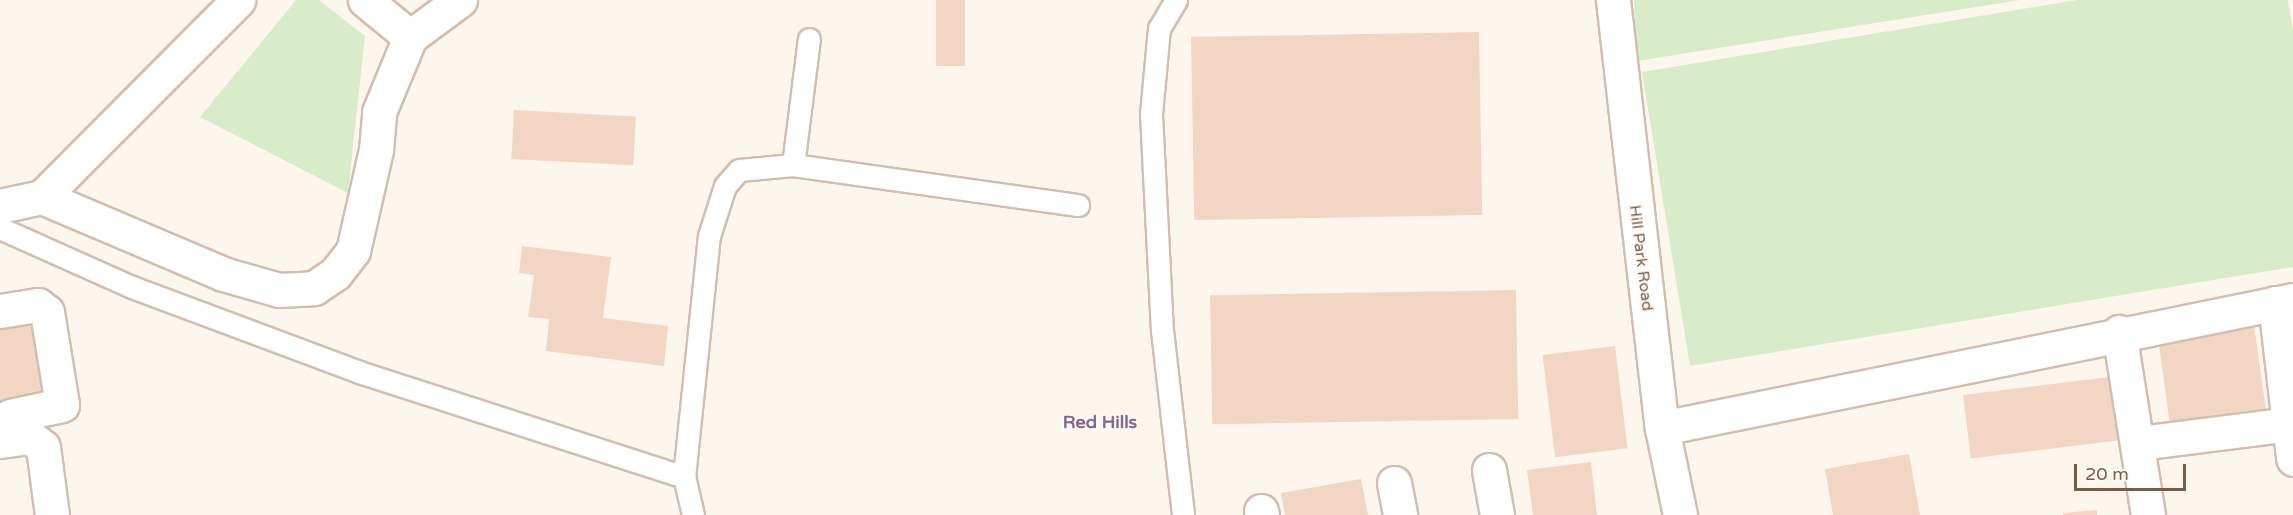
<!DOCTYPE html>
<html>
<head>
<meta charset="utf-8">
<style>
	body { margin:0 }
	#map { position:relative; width:2293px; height:515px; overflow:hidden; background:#fdf6ec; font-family:"Varela Round",sans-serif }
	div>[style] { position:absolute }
	.green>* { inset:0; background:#d8ecc9 }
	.building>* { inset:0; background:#f3d5c3; transform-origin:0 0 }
	.roads { filter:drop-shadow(2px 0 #d1beb0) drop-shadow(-2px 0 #d1beb0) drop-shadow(0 2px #d1beb0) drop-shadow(0 -2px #d1beb0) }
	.service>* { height:21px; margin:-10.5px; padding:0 10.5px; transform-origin:10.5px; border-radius:10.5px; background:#fff }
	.minor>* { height:33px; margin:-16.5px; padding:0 16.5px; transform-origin:16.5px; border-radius:16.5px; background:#fff }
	span { translate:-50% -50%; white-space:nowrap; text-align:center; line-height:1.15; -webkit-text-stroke:4.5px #fffaf3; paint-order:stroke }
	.street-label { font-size:16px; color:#7a5c4d }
	.neighbourhood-label { font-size:18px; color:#846695; font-weight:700 }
	.scale { position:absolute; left:2074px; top:464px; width:112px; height:27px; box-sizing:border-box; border:3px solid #7a5c4d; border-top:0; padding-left:8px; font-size:18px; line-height:21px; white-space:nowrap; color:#7a5c4d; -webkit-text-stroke:4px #fffaf3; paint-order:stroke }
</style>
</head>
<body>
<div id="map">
	<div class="green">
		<div style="clip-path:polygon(296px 0,319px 0,365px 36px,348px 193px,200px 117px)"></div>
		<div style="clip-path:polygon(1634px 0,2020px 0,1637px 61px)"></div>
		<div style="clip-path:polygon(2077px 0,2288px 0,2293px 30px,2293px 267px,1690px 366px,1642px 72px)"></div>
	</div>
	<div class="building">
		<div style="left:936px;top:0;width:29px;height:66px"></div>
		<div style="left:1479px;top:32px;width:183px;height:288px;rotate:89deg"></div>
		<div style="left:514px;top:110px;width:122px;height:49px;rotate:3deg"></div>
		<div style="clip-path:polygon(522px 246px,611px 257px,603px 318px,668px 326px,664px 366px,546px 351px,549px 319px,528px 317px,534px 275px,519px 273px)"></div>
		<div style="left:1516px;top:290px;width:129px;height:306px;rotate:89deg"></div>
		<div style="clip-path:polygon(37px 319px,48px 399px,0 405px,0 324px)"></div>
		<div style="left:2254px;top:325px;width:87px;height:97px;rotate:82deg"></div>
		<div style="left:1615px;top:346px;width:103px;height:73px;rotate:83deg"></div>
		<div style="left:2110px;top:377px;width:64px;height:148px;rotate:83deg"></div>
		<div style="clip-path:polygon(1909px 454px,1920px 515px,1833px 515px,1825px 469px)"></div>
		<div style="clip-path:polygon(1591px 462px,1597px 515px,1533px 515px,1527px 470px)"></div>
		<div style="clip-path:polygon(1361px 479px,1368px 515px,1285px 515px,1281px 493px)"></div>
		<div style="clip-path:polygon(2097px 510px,2097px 515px,2063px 515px,2063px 513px)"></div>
	</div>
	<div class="roads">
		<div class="service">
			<div style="left:1176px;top:0;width:33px;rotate:121deg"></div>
			<div style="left:1159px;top:28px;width:86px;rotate:95.3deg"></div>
			<div style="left:1151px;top:114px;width:216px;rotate:87.1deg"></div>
			<div style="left:1162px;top:330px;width:186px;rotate:83.5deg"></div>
			<div style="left:793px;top:165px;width:127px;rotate:-82.8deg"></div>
			<div style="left:0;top:228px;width:145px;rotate:24.1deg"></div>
			<div style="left:132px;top:287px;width:242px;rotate:20.5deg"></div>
			<div style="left:359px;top:372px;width:342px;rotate:17.9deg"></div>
			<div style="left:693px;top:515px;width:39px;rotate:-103deg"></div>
			<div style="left:684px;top:477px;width:242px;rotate:-84.1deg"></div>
			<div style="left:709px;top:236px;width:52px;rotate:-72.3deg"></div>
			<div style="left:725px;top:186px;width:21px;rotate:-49deg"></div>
			<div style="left:739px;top:170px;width:54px;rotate:-5.3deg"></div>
			<div style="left:793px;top:165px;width:288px;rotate:8deg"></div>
		</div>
		<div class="minor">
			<div style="left:365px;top:0;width:58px;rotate:39.4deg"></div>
			<div style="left:1613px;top:0;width:431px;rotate:83.5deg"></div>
			<div style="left:1662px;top:428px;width:89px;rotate:78.3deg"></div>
			<div style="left:42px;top:197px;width:197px;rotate:23deg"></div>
			<div style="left:223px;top:274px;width:58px;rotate:15.9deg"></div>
			<div style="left:279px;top:290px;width:35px;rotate:-3deg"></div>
			<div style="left:314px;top:288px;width:25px;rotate:-34deg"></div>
			<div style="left:335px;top:274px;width:29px;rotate:-52deg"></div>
			<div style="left:353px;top:251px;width:104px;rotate:-77.2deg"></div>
			<div style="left:376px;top:150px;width:38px;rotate:-85deg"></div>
			<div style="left:379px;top:112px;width:81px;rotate:-67.5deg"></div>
			<div style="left:410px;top:37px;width:62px;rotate:-36.5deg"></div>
			<div style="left:0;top:206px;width:43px;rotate:-12.1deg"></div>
			<div style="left:42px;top:197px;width:278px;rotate:-45.1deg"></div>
			<div style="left:2275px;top:303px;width:122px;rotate:83.4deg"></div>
			<div style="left:2289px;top:424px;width:4px;rotate:-14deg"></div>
			<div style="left:0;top:311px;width:38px;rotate:-9deg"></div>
			<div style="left:38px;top:305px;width:11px;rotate:38deg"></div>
			<div style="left:47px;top:312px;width:94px;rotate:80.8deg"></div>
			<div style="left:62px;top:405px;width:53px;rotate:168.1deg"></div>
			<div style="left:2119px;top:332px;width:185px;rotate:81deg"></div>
			<div style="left:1662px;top:428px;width:644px;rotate:-11.47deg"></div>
			<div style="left:0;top:441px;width:30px;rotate:-8deg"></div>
			<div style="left:30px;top:437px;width:16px;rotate:38deg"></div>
			<div style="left:43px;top:447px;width:69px;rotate:82.5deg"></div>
			<div style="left:2139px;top:443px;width:151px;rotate:-7.2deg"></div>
			<div style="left:2289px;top:424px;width:35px;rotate:83deg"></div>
			<div style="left:1489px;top:470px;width:46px;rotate:79.9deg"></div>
			<div style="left:1394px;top:483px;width:33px;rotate:79deg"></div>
			<div style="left:1261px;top:511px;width:4px;rotate:76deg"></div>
		</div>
	</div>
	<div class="street-label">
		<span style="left:1641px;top:258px;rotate:83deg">Hill Park Road</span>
	</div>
	<div class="neighbourhood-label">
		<span style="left:1100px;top:422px">Red Hills</span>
	</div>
	<div class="scale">20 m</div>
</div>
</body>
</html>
